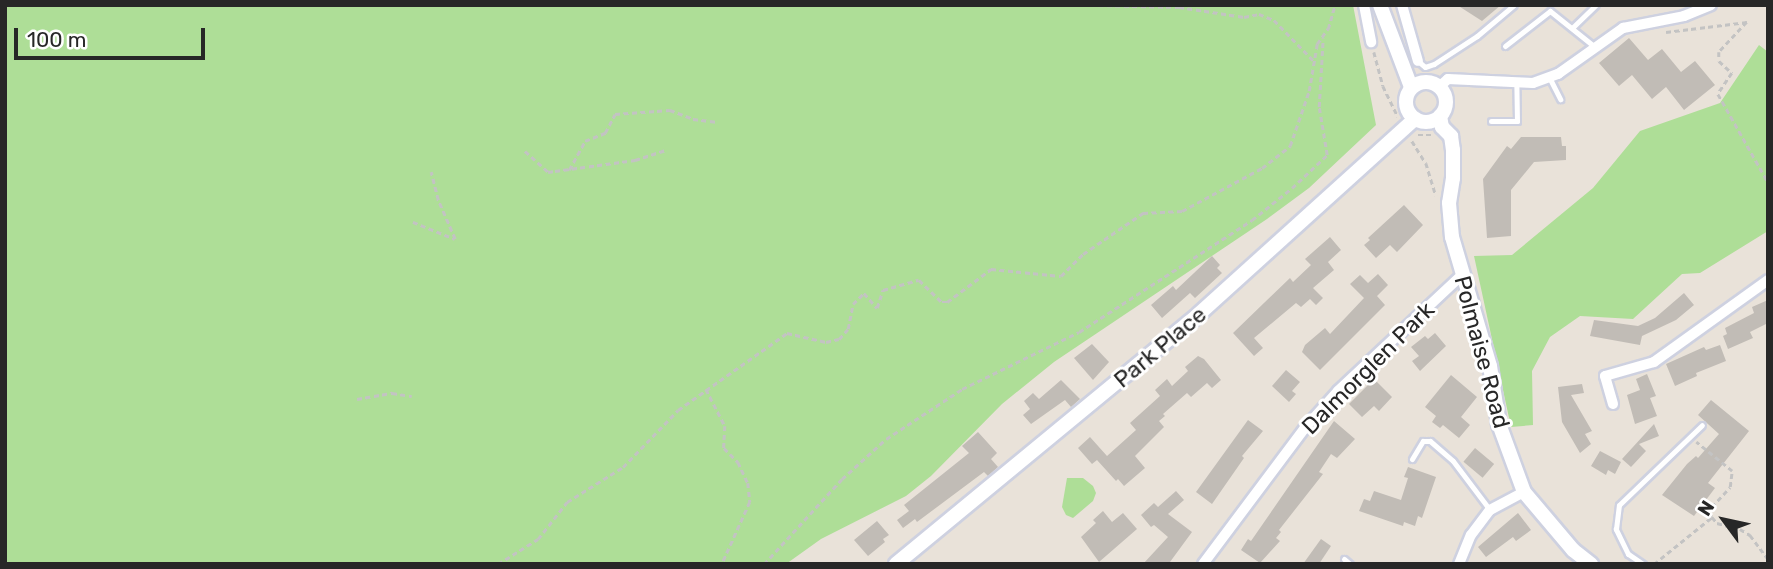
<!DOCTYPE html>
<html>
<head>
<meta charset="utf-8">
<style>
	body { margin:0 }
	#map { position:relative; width:1773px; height:569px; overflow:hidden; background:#e9e2d9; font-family:Rubik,sans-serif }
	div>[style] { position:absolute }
	.green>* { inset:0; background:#aede97 }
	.building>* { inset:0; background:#c1bcb6; transform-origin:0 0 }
	.path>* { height:2.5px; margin-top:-1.25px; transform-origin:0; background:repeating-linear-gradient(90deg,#c3c3c3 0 5px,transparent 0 8.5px) }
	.roads { filter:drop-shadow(2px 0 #ced1e0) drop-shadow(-2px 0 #ced1e0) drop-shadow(0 2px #ced1e0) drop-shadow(0 -2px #ced1e0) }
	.lane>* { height:5px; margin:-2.5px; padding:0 2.5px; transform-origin:2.5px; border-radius:2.5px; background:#fff }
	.street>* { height:10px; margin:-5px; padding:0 5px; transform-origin:5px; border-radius:5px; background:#fff }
	.secondary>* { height:14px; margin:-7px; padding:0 7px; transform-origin:7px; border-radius:7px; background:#fff }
	.secondary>.ring { margin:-7px; padding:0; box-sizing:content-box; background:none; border:14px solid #fff; border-radius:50% }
	span { translate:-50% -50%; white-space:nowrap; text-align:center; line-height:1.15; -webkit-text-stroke:6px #fff; paint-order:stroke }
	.street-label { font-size:23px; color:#272727 }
	.frame { position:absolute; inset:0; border:7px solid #272727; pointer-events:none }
	.north { position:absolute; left:1689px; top:485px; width:70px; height:70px; -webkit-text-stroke:5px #fff; paint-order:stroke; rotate:303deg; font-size:19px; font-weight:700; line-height:28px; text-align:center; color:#272727 }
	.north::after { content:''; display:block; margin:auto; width:24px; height:32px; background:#272727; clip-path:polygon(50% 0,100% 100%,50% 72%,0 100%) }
	.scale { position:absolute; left:14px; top:28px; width:191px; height:32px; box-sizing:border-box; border:4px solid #272727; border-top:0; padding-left:9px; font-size:21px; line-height:24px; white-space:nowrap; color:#272727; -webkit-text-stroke:5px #fff; paint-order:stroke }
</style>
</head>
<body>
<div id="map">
	<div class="green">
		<div style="clip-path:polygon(5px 5px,1353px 5px,1376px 125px,1309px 188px,1267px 219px,1054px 362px,1002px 404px,931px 476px,906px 496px,821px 539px,786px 564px,5px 564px)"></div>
		<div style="clip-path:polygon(1759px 45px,1768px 52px,1768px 231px,1700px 273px,1682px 274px,1633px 319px,1580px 316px,1550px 337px,1532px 371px,1533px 425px,1511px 427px,1474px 256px,1512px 255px,1593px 188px,1640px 131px,1720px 103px)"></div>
		<div style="clip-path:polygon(1067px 478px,1083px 478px,1093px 486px,1096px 493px,1093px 501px,1073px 518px,1066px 515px,1062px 507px)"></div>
	</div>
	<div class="building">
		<div style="clip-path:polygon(1457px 5px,1501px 5px,1482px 21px)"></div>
		<div style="clip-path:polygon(1629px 38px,1648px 60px,1662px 49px,1681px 72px,1695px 61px,1715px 85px,1684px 110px,1666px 87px,1652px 99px,1632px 75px,1619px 86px,1599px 63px)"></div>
		<div style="clip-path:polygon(1521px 137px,1561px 137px,1562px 146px,1566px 146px,1566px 160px,1534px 162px,1511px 190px,1511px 236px,1487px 238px,1483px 179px,1507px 146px,1511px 149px)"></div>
		<div style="clip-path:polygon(1404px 205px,1423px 225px,1397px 252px,1390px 245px,1376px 258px,1364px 245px,1370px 240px,1368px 238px)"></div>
		<div style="clip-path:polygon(1330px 237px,1341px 250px,1328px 262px,1334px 270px,1313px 288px,1323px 298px,1316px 305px,1310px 299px,1301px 307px,1296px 303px,1254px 338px,1263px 348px,1254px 356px,1233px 333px,1290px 278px,1293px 282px,1311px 265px,1305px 259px)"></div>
		<div style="clip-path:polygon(1212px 256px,1220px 265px,1217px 268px,1222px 273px,1195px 298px,1190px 293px,1162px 318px,1151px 305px,1173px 286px,1176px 290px)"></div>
		<div style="clip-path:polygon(1378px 274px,1388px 285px,1377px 296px,1385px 305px,1320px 370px,1302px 352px,1305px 345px,1325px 328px,1330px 334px,1364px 298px,1350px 284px,1360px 275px,1368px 283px)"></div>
		<div style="clip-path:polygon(1684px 293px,1694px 305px,1676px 320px,1642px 336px,1640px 345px,1590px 336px,1594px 320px,1638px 326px,1655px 318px)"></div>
		<div style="clip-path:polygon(1768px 300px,1768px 323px,1750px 332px,1753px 338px,1728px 349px,1723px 336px,1727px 334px,1725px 328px,1754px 313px,1752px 307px)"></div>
		<div style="clip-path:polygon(1435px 333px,1446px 346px,1420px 371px,1412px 361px,1419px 356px,1411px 347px,1425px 336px,1428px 339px)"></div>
		<div style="clip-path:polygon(1092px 344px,1109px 362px,1093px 380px,1074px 358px)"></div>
		<div style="clip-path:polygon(1720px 345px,1726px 361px,1696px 373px,1697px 376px,1675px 386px,1666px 364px,1704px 347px,1706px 350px)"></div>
		<div style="clip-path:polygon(1198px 356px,1204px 359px,1221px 380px,1212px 388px,1207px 383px,1191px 397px,1187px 393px,1163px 414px,1165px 416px,1159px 421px,1164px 427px,1135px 456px,1145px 468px,1124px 486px,1118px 479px,1116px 481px,1097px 460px,1092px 464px,1078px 448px,1090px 437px,1107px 456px,1136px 430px,1130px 423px,1160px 396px,1155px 390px,1167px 379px,1172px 386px,1188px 371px,1185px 367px)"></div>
		<div style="clip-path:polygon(1286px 370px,1300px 382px,1292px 391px,1296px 394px,1289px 402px,1272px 386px)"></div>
		<div style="clip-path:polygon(1647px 374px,1656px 396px,1650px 398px,1657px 416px,1635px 424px,1627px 395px,1640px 390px,1636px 379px)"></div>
		<div style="clip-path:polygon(1451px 375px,1477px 397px,1461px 417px,1470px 425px,1459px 438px,1443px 425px,1440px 428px,1432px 422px,1436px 416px,1425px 407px)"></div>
		<div style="clip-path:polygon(1374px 379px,1392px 397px,1379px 411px,1374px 406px,1362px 417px,1349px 404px)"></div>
		<div style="clip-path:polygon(1061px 380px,1080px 399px,1071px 407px,1065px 400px,1031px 424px,1023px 415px,1030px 409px,1024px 401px,1033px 393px,1039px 399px)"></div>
		<div style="clip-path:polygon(1582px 384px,1584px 393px,1571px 395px,1592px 431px,1585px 434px,1591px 444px,1580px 453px,1562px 422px,1558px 387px)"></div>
		<div style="clip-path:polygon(1711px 400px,1749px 431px,1708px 483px,1715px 488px,1694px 516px,1662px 495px,1687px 464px,1696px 456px,1698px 458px,1719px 434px,1698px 415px)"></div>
		<div style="clip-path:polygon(1248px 420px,1263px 431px,1242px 456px,1244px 458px,1212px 504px,1196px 492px)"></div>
		<div style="clip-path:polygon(1334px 421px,1355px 439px,1337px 458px,1331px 454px,1319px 472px,1323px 474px,1279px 530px,1281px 532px,1276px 538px,1280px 541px,1260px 563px,1241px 550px,1248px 539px,1251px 541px)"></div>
		<div style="clip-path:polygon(1654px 424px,1659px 436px,1639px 444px,1646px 451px,1631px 467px,1622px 459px)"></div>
		<div style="clip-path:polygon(978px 432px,997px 453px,991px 459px,998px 467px,988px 476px,984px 472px,917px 522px,915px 519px,903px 528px,897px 520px,909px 511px,904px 505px,969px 453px,962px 446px)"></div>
		<div style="left:1475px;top:448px;width:25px;height:18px;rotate:40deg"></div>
		<div style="clip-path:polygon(1600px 451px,1621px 462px,1615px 474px,1608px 470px,1606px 475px,1591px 466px)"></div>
		<div style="clip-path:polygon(1408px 467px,1436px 477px,1422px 518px,1418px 516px,1415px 526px,1404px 522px,1403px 526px,1359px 511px,1364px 499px,1370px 501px,1374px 491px,1401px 500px,1408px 478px,1404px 477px)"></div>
		<div style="clip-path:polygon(1176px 491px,1184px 500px,1168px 514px,1192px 532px,1170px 562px,1172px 564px,1143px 564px,1168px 537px,1154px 525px,1151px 527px,1141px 515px,1154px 503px,1158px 507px)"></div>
		<div style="clip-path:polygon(1103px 511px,1112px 522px,1123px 513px,1137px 529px,1099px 562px,1081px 537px,1096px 523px,1093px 520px)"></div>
		<div style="clip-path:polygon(1518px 513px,1531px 530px,1516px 541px,1513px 537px,1486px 557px,1478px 547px)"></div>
		<div style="clip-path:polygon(877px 521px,889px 535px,883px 539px,885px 542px,868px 556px,854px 540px)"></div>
		<div style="clip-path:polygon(1321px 539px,1331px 546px,1319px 564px,1303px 564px)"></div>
	</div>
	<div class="path">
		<div style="left:1090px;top:5px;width:89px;rotate:1.3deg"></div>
		<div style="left:1179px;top:7px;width:66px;rotate:8.7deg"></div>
		<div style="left:1244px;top:17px;width:15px;rotate:-11deg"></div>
		<div style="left:1259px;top:14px;width:16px;rotate:22deg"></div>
		<div style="left:1274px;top:20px;width:57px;rotate:45.7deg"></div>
		<div style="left:1328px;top:29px;width:25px;rotate:-74deg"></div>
		<div style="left:1666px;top:32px;width:82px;rotate:-7deg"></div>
		<div style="left:1747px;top:22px;width:41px;rotate:133deg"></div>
		<div style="left:1719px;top:52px;width:9px;rotate:90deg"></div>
		<div style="left:1719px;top:61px;width:18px;rotate:43deg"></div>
		<div style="left:1732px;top:73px;width:25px;rotate:124deg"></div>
		<div style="left:1718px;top:94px;width:101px;rotate:60.4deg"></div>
		<div style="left:1374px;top:52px;width:35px;rotate:75deg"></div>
		<div style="left:1383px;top:86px;width:34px;rotate:64deg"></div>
		<div style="left:1418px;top:135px;width:14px"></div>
		<div style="left:1412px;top:141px;width:26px;rotate:58deg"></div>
		<div style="left:1426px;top:163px;width:34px;rotate:73deg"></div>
		<div style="left:525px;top:151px;width:31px;rotate:42deg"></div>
		<div style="left:548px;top:172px;width:7px;rotate:-8deg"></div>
		<div style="left:555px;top:171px;width:81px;rotate:-7.8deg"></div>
		<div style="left:635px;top:160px;width:33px;rotate:-18deg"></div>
		<div style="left:569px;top:170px;width:33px;rotate:-61deg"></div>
		<div style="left:585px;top:141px;width:22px;rotate:-22deg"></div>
		<div style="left:605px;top:133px;width:21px;rotate:-62deg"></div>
		<div style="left:615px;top:114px;width:55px;rotate:-4.2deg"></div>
		<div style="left:670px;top:110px;width:25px;rotate:21deg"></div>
		<div style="left:693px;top:119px;width:25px;rotate:7deg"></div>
		<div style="left:413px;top:222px;width:45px;rotate:22deg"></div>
		<div style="left:455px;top:239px;width:43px;rotate:-113.6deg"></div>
		<div style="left:438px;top:200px;width:29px;rotate:-104deg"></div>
		<div style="left:706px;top:389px;width:42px;rotate:62.8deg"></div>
		<div style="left:725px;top:426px;width:22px;rotate:93deg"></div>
		<div style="left:724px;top:448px;width:20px;rotate:45deg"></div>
		<div style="left:738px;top:462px;width:23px;rotate:65deg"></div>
		<div style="left:748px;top:483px;width:19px;rotate:84deg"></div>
		<div style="left:750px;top:502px;width:68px;rotate:114.3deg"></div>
		<div style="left:357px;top:399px;width:36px;rotate:-10deg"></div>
		<div style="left:392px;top:393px;width:20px;rotate:9deg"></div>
		<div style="left:1712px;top:517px;width:8px;rotate:50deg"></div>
		<div style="left:1717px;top:523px;width:24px;rotate:15deg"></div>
		<div style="left:1740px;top:529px;width:12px;rotate:31deg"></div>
		<div style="left:1750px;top:535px;width:30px;rotate:53deg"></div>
		<div style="left:498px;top:564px;width:47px;rotate:-32deg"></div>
		<div style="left:538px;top:539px;width:47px;rotate:-51.9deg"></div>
		<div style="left:567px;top:502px;width:66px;rotate:-32deg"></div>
		<div style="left:623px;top:467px;width:79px;rotate:-46deg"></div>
		<div style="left:678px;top:410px;width:133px;rotate:-35.2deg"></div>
		<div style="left:787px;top:333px;width:40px;rotate:13deg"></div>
		<div style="left:826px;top:342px;width:13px;rotate:-13deg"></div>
		<div style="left:839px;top:339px;width:13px;rotate:-48deg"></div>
		<div style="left:848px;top:329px;width:25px;rotate:-79deg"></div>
		<div style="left:853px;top:304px;width:16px;rotate:-45deg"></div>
		<div style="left:864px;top:293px;width:20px;rotate:49deg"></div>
		<div style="left:877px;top:308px;width:19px;rotate:-72deg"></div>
		<div style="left:883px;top:290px;width:37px;rotate:-16deg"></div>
		<div style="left:919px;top:280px;width:32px;rotate:44deg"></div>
		<div style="left:942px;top:302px;width:5px"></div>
		<div style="left:947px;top:302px;width:55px;rotate:-36.9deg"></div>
		<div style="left:991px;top:269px;width:70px;rotate:5.7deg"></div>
		<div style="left:1061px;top:276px;width:31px;rotate:-45deg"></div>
		<div style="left:1083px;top:254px;width:73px;rotate:-34.3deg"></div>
		<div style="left:1143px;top:213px;width:39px;rotate:-3deg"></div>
		<div style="left:1182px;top:211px;width:91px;rotate:-28.3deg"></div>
		<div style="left:1262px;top:168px;width:36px;rotate:-38deg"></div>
		<div style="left:1290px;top:146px;width:58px;rotate:-70.9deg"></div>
		<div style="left:1309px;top:91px;width:48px;rotate:-80.3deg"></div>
		<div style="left:1317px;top:44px;width:19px;rotate:-55deg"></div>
		<div style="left:764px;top:564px;width:115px;rotate:-47.5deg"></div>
		<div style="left:842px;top:479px;width:59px;rotate:-42.3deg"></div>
		<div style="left:886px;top:439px;width:91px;rotate:-33.3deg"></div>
		<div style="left:962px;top:389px;width:130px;rotate:-26deg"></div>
		<div style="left:1079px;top:332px;width:206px;rotate:-32.9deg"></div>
		<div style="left:1252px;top:220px;width:51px;rotate:-38.7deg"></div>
		<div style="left:1292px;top:188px;width:48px;rotate:-43.3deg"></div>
		<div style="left:1327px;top:155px;width:49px;rotate:-99.5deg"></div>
		<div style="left:1319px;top:107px;width:69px;rotate:-86.7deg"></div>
		<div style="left:1654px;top:564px;width:75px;rotate:-39deg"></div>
		<div style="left:1712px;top:517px;width:7px;rotate:-146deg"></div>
		<div style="left:1706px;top:513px;width:35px;rotate:-47deg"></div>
		<div style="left:1730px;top:487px;width:16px;rotate:-83deg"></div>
		<div style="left:1732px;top:471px;width:46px;rotate:-141.1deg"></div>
	</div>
	<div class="roads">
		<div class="lane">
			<div style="left:1572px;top:28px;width:33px;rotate:-44deg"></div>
			<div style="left:1505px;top:46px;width:57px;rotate:-37.9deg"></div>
			<div style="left:1550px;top:11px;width:58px;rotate:38.7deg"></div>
			<div style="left:1418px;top:61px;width:9px;rotate:41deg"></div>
			<div style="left:1425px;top:67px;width:9px;rotate:-18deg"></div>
			<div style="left:1434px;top:64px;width:51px;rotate:-33.1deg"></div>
			<div style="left:1477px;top:36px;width:48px;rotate:-40deg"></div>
			<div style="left:1549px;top:77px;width:25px;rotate:63deg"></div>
			<div style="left:1491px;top:121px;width:26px"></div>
			<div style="left:1517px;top:121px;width:39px;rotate:-91deg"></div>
			<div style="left:1412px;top:459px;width:21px;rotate:-59deg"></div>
			<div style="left:1423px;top:441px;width:7px"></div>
			<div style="left:1430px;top:441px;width:30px;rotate:41deg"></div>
			<div style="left:1453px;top:461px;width:61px;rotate:52.9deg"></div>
			<div style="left:1344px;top:559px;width:8px;rotate:40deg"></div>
			<div style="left:1643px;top:564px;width:18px;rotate:-146deg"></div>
			<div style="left:1628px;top:554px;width:28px;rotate:-116deg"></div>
			<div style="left:1616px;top:529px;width:24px;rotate:-83deg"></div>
			<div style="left:1619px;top:505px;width:115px;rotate:-43.9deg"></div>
		</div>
		<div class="street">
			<div style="left:1364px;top:5px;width:38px;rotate:79deg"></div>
			<div style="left:1402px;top:5px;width:58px;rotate:74.1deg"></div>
			<div style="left:1439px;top:87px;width:12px;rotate:-42deg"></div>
			<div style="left:1448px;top:79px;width:85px;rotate:2.7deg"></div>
			<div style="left:1533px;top:83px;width:27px;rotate:-20deg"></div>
			<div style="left:1558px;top:74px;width:80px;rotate:-35.3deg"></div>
			<div style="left:1623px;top:28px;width:62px;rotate:-11.1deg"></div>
			<div style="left:1684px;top:16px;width:29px;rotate:-22deg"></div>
			<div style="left:1613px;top:404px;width:29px;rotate:-106deg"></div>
			<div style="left:1605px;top:376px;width:51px;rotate:-15.9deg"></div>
			<div style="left:1654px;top:362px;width:140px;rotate:-35.7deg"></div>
			<div style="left:1203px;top:564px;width:169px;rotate:-53.2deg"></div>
			<div style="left:1304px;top:429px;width:51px;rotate:-48.2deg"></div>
			<div style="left:1338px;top:391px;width:168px;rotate:-43.1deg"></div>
			<div style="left:1459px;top:564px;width:31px;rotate:-68deg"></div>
			<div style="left:1471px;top:535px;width:31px;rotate:-53deg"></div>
			<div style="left:1490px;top:510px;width:38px;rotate:-28deg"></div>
		</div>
		<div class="secondary">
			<div style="left:1380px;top:5px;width:88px;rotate:69.3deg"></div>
			<div class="ring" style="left:1406px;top:82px;width:26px;height:26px"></div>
			<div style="left:1440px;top:116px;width:11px;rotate:80deg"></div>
			<div style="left:1442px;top:127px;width:13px;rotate:45deg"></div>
			<div style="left:1451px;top:136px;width:14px;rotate:82deg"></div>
			<div style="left:1453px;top:150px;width:28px;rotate:90deg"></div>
			<div style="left:1453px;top:178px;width:25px;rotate:99deg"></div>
			<div style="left:1449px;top:203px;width:34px;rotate:85deg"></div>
			<div style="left:1452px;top:237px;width:134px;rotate:73.6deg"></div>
			<div style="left:1490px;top:366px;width:59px;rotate:81.2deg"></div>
			<div style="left:1499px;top:424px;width:72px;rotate:69.8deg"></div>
			<div style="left:1524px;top:492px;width:76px;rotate:49.8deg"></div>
			<div style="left:1573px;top:550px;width:23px;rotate:38deg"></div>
			<div style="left:896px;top:564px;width:394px;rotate:-39.5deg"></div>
			<div style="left:1200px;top:313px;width:290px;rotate:-42.1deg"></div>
		</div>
	</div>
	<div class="street-label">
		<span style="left:1160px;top:347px;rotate:-40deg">Park Place</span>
		<span style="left:1482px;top:352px;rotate:75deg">Polmaise Road</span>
		<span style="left:1368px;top:368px;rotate:-45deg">Dalmorglen Park</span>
	</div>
	<div class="frame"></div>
	<div class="north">N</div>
	<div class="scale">100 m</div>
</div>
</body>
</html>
